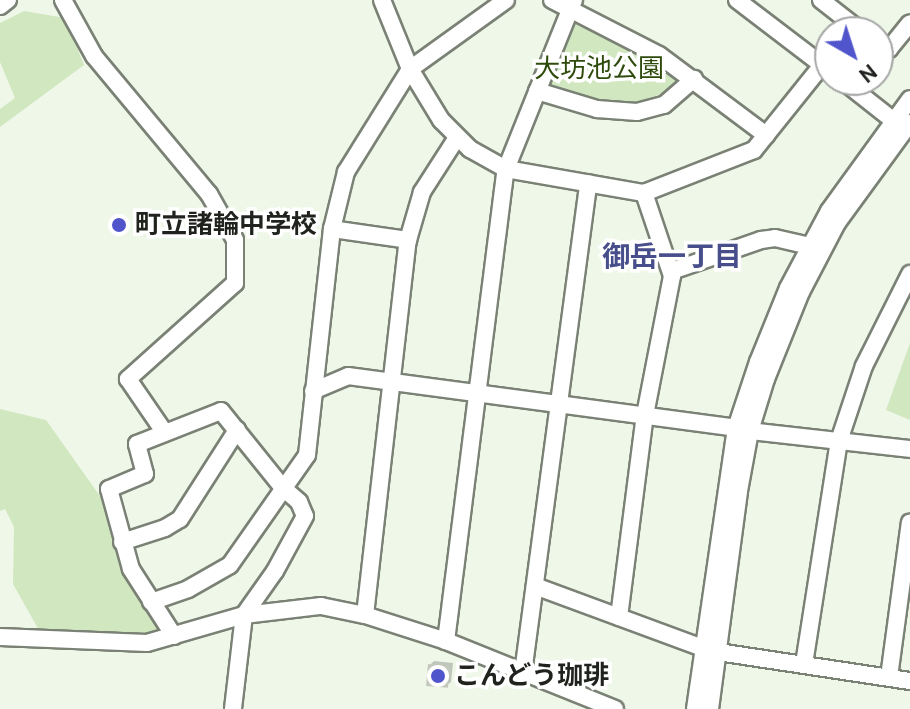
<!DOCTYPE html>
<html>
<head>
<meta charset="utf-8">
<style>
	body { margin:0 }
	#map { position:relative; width:910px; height:709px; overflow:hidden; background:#eff7e9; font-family:Cabin,"Noto Sans JP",sans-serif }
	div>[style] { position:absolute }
	.green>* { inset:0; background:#d1e7c0 }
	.shadow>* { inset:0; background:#0003 }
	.building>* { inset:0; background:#c3cabd; transform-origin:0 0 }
	.roads { filter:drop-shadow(2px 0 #7a8175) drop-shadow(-2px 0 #7a8175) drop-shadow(0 2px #7a8175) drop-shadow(0 -2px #7a8175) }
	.minor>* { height:16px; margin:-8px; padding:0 8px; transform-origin:8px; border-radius:8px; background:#fff }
	.dots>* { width:22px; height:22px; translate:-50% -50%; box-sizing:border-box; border:4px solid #fff; border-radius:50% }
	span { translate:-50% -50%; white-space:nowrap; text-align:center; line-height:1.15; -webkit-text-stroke:7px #fff; paint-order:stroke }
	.park-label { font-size:26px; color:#2e4b0c }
	.poi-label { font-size:26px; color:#1f221d; font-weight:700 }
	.left { translate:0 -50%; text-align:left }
	.neighbourhood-label { font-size:28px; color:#474e8b; font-weight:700 }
	.north { position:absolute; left:814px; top:16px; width:80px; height:80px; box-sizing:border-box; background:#fff; border:2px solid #a5a7a5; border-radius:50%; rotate:141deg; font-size:22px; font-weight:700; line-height:32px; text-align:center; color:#1f221d }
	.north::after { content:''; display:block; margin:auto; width:28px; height:36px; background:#5155cc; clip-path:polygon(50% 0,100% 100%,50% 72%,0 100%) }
</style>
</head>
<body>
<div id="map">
	<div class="green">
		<div style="clip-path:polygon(24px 11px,65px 18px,84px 65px,0 127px,0 109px,15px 98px,0 62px,0 23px)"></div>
		<div style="clip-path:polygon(576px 22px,615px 40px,684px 78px,669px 91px,626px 106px,597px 103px,546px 87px)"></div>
		<div style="clip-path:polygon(910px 343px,910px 420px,886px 410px)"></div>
		<div style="clip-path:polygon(0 409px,46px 420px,107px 506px,161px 626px,159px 632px,131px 636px,40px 632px,13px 584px,14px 527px,5px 509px,0 511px)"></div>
	</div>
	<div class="shadow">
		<div style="clip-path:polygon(434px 661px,453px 663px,451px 682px,446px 686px,430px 665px)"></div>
	</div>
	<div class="building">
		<div style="left:428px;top:664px;width:22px;height:22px;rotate:5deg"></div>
	</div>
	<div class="roads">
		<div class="minor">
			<div style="left:63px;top:0;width:64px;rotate:61deg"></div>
			<div style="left:94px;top:56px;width:180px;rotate:50.2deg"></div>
			<div style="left:209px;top:194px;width:53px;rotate:60.5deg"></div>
			<div style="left:235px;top:240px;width:43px;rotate:90deg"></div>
			<div style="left:235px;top:283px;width:144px;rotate:138.1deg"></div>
			<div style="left:128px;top:379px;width:65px;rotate:55.6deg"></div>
			<div style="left:382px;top:0;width:74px;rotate:67.9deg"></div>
			<div style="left:410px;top:69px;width:60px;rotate:58.7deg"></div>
			<div style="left:441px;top:120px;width:41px;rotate:45deg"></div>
			<div style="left:470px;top:149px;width:41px;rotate:29.1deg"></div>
			<div style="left:506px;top:169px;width:140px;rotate:9.9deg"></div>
			<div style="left:644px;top:193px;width:118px;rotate:-21.4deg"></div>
			<div style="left:754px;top:150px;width:109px;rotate:-51.3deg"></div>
			<div style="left:552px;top:0;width:120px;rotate:27.2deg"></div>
			<div style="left:659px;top:55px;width:134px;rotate:36.8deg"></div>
			<div style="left:737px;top:0;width:116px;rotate:37.3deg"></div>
			<div style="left:821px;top:0;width:52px;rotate:38deg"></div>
			<div style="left:0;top:6px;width:10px;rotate:-37deg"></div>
			<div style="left:878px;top:45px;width:12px;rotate:20deg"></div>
			<div style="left:889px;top:49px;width:33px;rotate:-51deg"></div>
			<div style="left:842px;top:80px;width:73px;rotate:38.3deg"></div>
			<div style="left:537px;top:91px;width:63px;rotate:16.7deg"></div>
			<div style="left:597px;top:109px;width:40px;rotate:4.3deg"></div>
			<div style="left:637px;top:112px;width:28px;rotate:-15deg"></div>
			<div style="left:664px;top:105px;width:40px;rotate:-41deg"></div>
			<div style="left:332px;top:229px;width:77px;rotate:8.2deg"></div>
			<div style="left:672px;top:271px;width:94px;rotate:-19.2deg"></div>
			<div style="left:761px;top:240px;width:14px;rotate:-8deg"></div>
			<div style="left:775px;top:238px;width:35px;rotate:13deg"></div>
			<div style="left:313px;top:391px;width:38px;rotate:-23deg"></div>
			<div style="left:348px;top:376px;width:391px;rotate:7.6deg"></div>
			<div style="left:750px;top:431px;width:161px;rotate:6.4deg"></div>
			<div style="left:122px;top:542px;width:45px;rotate:-18deg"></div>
			<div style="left:165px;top:528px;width:17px;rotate:-31deg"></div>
			<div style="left:180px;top:519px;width:106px;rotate:-57.4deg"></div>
			<div style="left:535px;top:586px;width:181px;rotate:20.3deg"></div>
			<div style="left:151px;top:602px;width:39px;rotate:-19deg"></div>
			<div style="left:188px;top:589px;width:48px;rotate:-29.7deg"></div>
			<div style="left:230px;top:565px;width:134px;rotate:-55deg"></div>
			<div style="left:307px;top:455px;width:227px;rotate:-83.7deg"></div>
			<div style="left:332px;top:229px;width:59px;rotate:-76.2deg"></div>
			<div style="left:346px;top:172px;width:121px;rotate:-58.1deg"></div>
			<div style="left:410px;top:69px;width:118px;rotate:-35.7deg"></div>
			<div style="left:365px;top:615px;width:377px;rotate:-83.5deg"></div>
			<div style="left:408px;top:240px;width:50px;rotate:-73.7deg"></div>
			<div style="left:422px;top:192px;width:63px;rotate:-57.3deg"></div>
			<div style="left:619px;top:617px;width:204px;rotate:-82.7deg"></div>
			<div style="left:645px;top:415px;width:142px;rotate:-79deg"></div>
			<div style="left:672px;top:276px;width:88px;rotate:-108.6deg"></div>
			<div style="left:174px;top:636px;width:80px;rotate:-122.7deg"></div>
			<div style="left:131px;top:569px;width:83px;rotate:-105.4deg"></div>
			<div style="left:109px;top:489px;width:39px;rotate:-23deg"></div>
			<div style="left:145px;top:474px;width:31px;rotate:-105deg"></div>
			<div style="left:137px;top:444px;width:90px;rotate:-21.4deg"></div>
			<div style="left:221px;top:411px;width:97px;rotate:51.2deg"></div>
			<div style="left:282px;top:487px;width:23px;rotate:41deg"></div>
			<div style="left:299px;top:502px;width:15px;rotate:67deg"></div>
			<div style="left:305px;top:516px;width:63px;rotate:118.6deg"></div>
			<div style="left:275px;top:571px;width:54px;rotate:125.2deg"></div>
			<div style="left:244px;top:615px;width:95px;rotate:96.7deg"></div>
			<div style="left:0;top:637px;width:147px;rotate:2.3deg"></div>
			<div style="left:147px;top:643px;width:101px;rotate:-16.1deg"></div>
			<div style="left:244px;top:615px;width:78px;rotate:-6.7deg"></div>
			<div style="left:321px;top:606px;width:45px;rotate:11.6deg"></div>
			<div style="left:365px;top:615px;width:85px;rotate:17.8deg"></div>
			<div style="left:446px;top:641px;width:182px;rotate:21.9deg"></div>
			<div style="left:446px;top:641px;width:476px;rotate:-82.8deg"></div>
			<div style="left:506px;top:169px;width:182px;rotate:-68.1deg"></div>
			<div style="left:718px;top:652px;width:194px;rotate:8.6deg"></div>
			<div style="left:804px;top:664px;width:226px;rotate:-81.1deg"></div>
			<div style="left:839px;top:441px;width:79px;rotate:-71.6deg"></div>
			<div style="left:864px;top:366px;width:103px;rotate:-63.4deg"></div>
			<div style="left:523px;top:673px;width:494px;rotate:-82.4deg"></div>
			<div style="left:889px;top:677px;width:156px;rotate:-82.3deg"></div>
			<div style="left:695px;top:709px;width:284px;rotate:-81.7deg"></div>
			<div style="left:736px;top:428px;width:70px;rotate:-71.6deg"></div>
			<div style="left:758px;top:362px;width:80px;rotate:-67.9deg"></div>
			<div style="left:788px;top:288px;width:87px;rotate:-62deg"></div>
			<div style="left:829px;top:211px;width:138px;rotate:-54.1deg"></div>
			<div style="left:710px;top:709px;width:220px;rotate:-82.4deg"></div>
			<div style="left:739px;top:491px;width:61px;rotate:-79.6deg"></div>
			<div style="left:750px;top:431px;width:54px;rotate:-72.9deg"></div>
			<div style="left:766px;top:379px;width:94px;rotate:-68.1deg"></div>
			<div style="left:801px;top:292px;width:78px;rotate:-62.4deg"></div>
			<div style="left:837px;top:223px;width:124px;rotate:-53.9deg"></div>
		</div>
	</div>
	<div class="dots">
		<div style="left:119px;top:225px;background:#5155cc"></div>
		<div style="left:438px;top:676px;background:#5155cc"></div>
	</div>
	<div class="park-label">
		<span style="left:599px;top:69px">大坊池公園</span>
	</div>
	<div class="poi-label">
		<span class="left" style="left:135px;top:225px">町立諸輪中学校</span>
		<span class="left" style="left:454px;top:676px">こんどう珈琲</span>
	</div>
	<div class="neighbourhood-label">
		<span style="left:672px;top:256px">御岳一丁目</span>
	</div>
	<div class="north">N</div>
</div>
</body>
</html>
